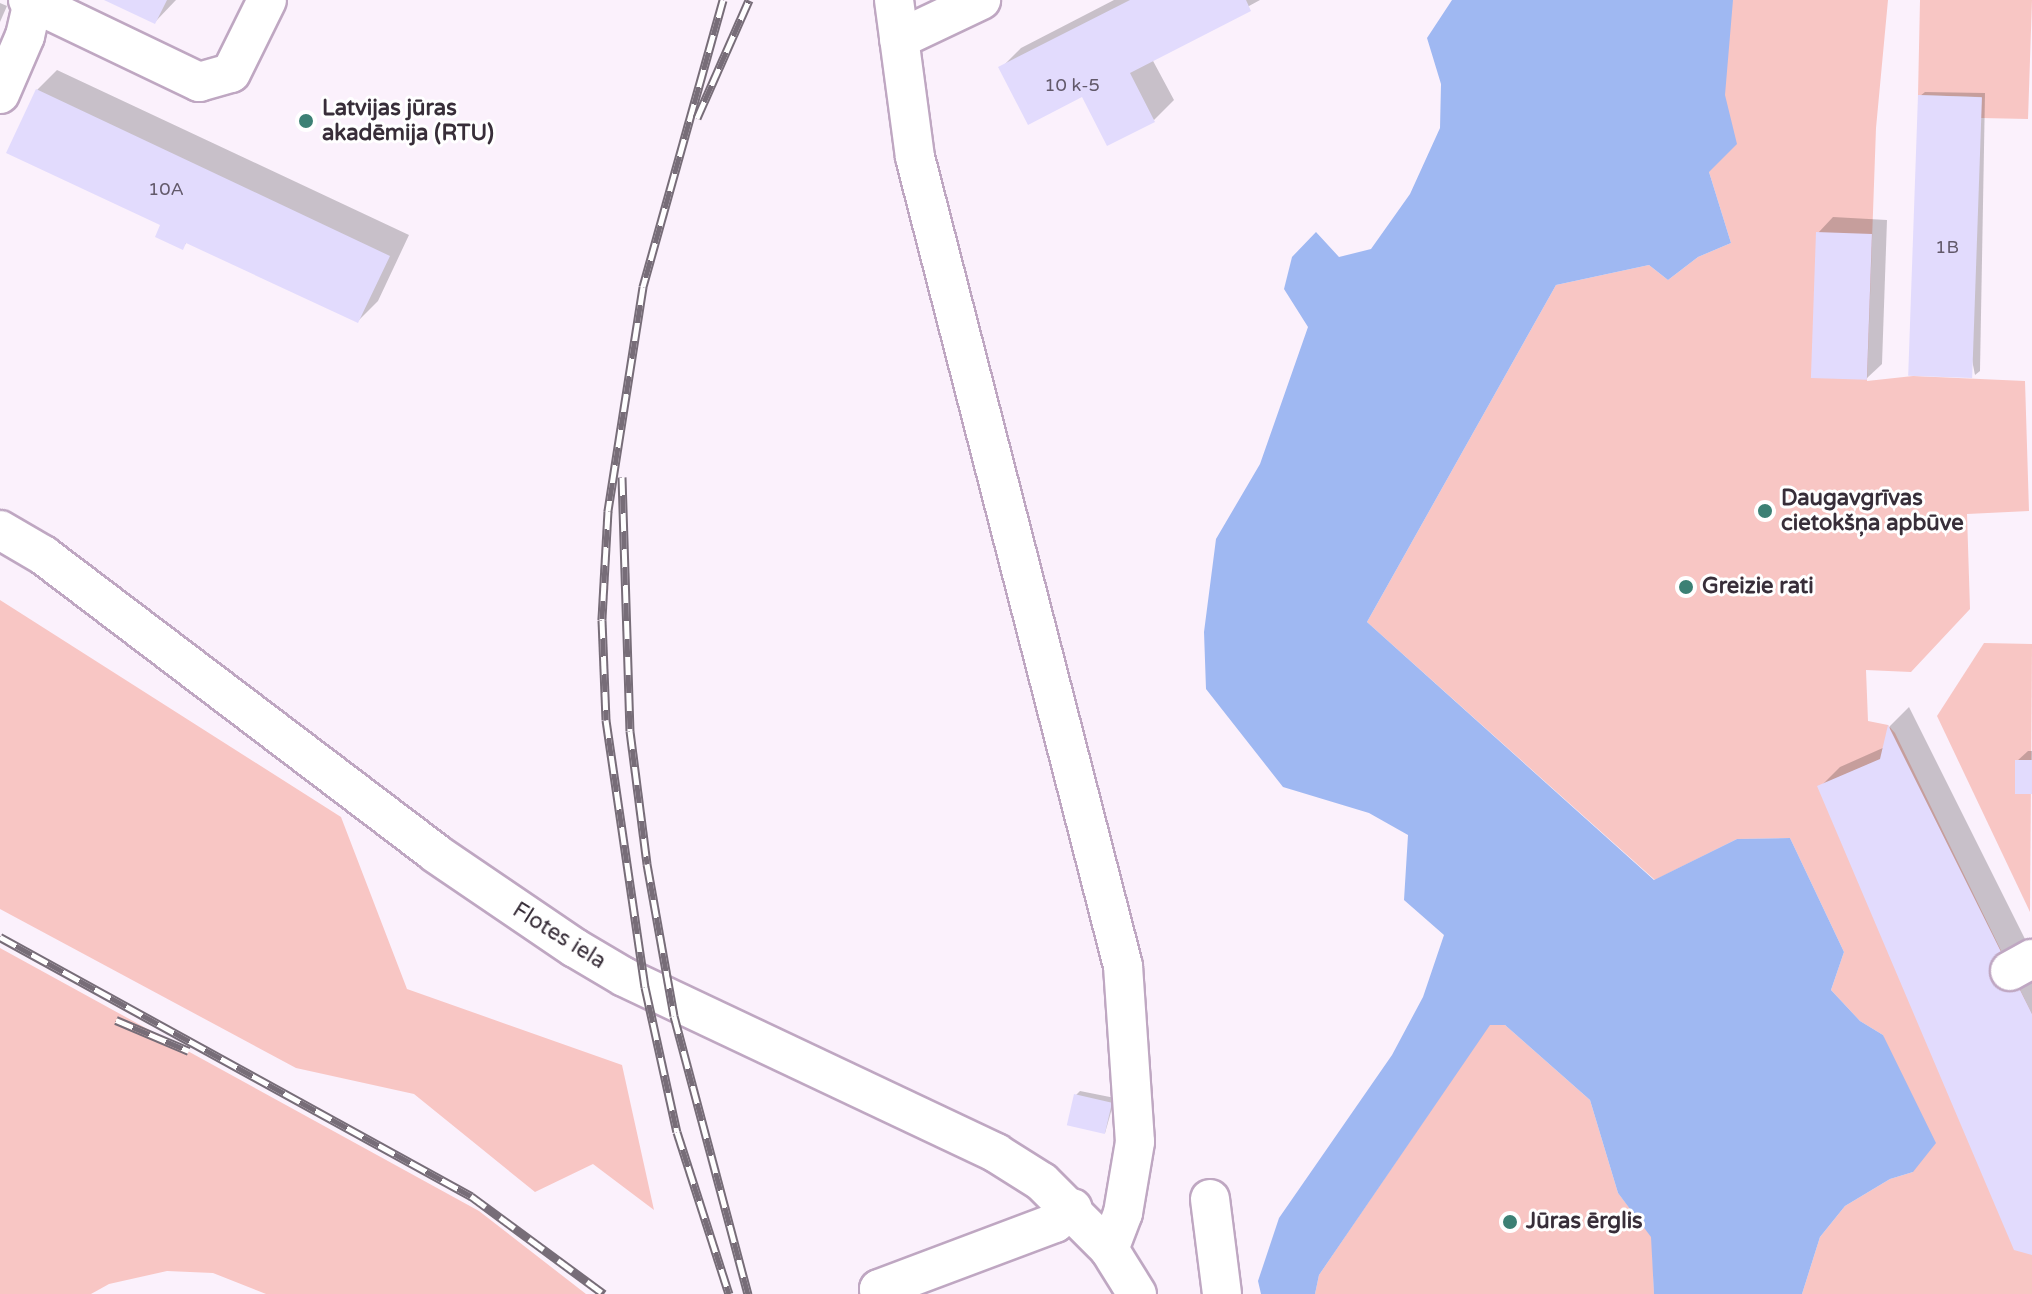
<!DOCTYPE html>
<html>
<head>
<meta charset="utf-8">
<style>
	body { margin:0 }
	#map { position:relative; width:2032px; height:1294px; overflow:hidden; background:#fbf1fc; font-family:"Varela Round",sans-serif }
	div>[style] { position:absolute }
	.green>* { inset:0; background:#f8c6c4 }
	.water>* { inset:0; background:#9fb8f2 }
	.shadow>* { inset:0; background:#0003 }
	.building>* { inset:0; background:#e2dbfd; transform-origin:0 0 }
	.roads { filter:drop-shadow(2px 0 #bfa7c2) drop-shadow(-2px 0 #bfa7c2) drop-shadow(0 2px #bfa7c2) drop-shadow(0 -2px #bfa7c2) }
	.minor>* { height:38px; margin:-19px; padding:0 19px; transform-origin:19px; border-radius:19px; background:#fff }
	.rail>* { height:9px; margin-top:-4.5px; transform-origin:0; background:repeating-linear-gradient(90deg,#fff 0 18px,#776d78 0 36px); box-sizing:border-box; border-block:2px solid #776d78 }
	.dots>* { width:22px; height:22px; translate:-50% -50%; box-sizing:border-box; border:4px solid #fff; border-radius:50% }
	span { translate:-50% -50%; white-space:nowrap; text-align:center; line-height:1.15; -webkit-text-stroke:6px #fff; paint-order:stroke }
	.number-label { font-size:18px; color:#62596a }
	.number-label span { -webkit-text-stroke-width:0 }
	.poi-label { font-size:22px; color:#382e39; font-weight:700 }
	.left { translate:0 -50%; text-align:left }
	.street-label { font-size:22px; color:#382e39 }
</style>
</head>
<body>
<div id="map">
	<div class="green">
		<div style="clip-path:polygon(1696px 0,1888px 0,1876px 128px,1867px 381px,1913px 376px,2025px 381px,2029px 511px,1967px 514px,1970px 609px,1911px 672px,1866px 670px,1868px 721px,1888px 725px,1895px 733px,2032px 1014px,2032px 1294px,1802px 1294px,1820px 1237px,1845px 1206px,1890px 1179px,1913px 1172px,1883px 1035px,1860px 1021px,1831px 990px,1844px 952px,1790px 838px,1737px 839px,1655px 880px,1367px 622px,1556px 285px,1649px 265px,1668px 280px,1698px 257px,1731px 243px,1709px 172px)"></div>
		<div style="clip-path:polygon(1920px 0,2032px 0,2028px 119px,1981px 118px,1981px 97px,1918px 95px)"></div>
		<div style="clip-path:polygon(0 600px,341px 817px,407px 989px,622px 1065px,654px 1210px,593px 1164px,535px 1192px,414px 1094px,296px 1068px,0 909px)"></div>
		<div style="clip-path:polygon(1984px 643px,2032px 644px,2030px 912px,1937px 716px)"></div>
		<div style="clip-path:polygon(0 948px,479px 1211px,586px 1294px,266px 1294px,213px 1273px,167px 1271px,109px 1284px,91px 1294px,0 1294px)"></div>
		<div style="clip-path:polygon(1489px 1025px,1505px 1025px,1590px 1100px,1618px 1193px,1652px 1237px,1654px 1294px,1315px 1294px,1319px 1275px)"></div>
	</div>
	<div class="water">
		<div style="clip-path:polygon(1452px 0,1733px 0,1725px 95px,1737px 144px,1709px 172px,1731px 243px,1698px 257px,1668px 280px,1649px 265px,1556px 285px,1367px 622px,1654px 880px,1737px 839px,1790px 838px,1844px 952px,1831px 990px,1860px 1021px,1883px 1035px,1936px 1143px,1913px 1172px,1890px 1179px,1845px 1206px,1820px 1237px,1802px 1294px,1654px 1294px,1651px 1237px,1618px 1193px,1590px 1100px,1505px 1025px,1490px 1025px,1319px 1275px,1315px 1294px,1261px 1294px,1258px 1281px,1279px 1218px,1392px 1055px,1423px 997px,1444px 935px,1404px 900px,1408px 835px,1369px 813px,1283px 787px,1206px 689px,1204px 632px,1216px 539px,1260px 464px,1308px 327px,1284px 289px,1292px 257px,1316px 232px,1339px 257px,1371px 249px,1410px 194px,1440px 128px,1441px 84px,1427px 38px)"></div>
	</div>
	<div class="shadow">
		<div style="clip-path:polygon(108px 0,176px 0,155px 22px)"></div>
		<div style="clip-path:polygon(1114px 0,1260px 0,1152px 59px,1174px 100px,1154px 120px,1001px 68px,1021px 48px)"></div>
		<div style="clip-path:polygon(0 3px,7px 6px,0 22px)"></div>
		<div style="clip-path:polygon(57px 70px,409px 235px,378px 301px,358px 321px,188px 241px,182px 248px,37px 90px)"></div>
		<div style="clip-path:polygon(1925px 92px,1985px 93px,1980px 371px,1975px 375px,1920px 96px)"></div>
		<div style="clip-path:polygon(1833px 217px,1887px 220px,1882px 364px,1866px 379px,1818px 233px)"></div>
		<div style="clip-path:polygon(1909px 707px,2032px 953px,2032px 1253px,1820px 787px,1840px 767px,1885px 747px,1890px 726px)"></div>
		<div style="clip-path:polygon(2028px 751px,2032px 751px,2032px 791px,2017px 761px)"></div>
		<div style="clip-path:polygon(1080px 1091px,1115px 1098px,1105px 1133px,1076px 1095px)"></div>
	</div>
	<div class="building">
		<div style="clip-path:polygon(104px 0,167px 0,155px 24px)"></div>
		<div style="clip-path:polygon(1130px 0,1246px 0,1251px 11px,1130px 73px,1155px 122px,1107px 146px,1082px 97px,1028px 125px,998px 67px)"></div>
		<div style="clip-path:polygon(36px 89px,390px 256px,358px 323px,186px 243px,183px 250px,155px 237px,160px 225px,6px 153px)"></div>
		<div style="left:1918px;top:95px;width:64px;height:281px;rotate:2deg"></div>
		<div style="left:1816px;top:232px;width:56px;height:146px;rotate:2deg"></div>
		<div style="clip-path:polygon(1888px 725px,2032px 1014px,2032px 1255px,2014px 1250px,1817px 786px,1880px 759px)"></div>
		<div style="left:2015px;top:760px;width:17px;height:34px"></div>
		<div style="left:1074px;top:1094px;width:39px;height:32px;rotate:13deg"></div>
	</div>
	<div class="roads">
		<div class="minor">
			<div style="left:28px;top:0;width:190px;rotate:25.6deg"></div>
			<div style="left:199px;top:82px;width:33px;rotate:-16deg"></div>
			<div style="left:231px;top:73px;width:81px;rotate:-63.7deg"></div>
			<div style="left:894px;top:0;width:158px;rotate:82.4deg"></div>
			<div style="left:915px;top:157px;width:835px;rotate:75.58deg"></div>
			<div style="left:1123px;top:966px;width:176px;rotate:86.1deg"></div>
			<div style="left:1135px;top:1142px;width:72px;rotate:99.6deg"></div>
			<div style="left:1123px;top:1213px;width:39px;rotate:111deg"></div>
			<div style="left:899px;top:39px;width:91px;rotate:-25.4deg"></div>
			<div style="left:0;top:94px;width:63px;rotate:-66.7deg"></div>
			<div style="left:25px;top:36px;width:37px;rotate:-77deg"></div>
			<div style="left:0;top:530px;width:50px;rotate:30.2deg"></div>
			<div style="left:43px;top:555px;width:492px;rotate:37.2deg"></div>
			<div style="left:435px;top:853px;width:169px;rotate:34.2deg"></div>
			<div style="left:575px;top:948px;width:57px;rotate:30.6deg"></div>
			<div style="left:624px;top:977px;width:412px;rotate:25.3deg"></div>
			<div style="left:996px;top:1153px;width:54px;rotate:32.2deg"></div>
			<div style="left:1042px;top:1182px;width:95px;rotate:45deg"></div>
			<div style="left:1109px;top:1249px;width:53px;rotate:58.1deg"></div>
			<div style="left:2010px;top:971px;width:25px;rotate:-29deg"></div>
			<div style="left:1210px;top:1199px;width:96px;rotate:82.8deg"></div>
			<div style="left:880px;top:1294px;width:5px;rotate:-101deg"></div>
			<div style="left:879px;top:1289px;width:188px;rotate:-20.6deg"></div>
			<div style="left:1055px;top:1223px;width:23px;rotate:-40deg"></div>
		</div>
	</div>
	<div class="rail">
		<div style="left:723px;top:0;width:298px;rotate:105.6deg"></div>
		<div style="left:643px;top:287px;width:227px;rotate:98.9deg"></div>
		<div style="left:608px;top:511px;width:109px;rotate:93.2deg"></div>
		<div style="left:602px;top:620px;width:100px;rotate:87.7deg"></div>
		<div style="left:606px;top:720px;width:270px;rotate:81.7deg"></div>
		<div style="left:645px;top:987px;width:148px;rotate:77.6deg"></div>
		<div style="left:677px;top:1132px;width:170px;rotate:72.2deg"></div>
		<div style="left:697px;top:118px;width:129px;rotate:-66.2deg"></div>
		<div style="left:622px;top:477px;width:254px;rotate:88.2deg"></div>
		<div style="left:630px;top:731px;width:134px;rotate:82.7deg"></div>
		<div style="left:647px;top:864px;width:154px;rotate:79.9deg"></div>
		<div style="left:674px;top:1016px;width:288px;rotate:75.1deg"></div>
		<div style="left:0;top:937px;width:538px;rotate:28.81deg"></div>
		<div style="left:471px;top:1196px;width:165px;rotate:36.4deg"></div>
		<div style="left:116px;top:1020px;width:79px;rotate:23deg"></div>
	</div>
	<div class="dots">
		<div style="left:306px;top:121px;background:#3c8074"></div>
		<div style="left:1765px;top:511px;background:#3c8074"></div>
		<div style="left:1686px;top:587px;background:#3c8074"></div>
		<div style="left:1510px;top:1222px;background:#3c8074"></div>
	</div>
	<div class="number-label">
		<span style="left:1072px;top:85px">10 k-5</span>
		<span style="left:166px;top:189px">10A</span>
		<span style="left:1947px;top:247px">1B</span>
	</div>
	<div class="poi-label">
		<span class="left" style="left:322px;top:121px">Latvijas jūras<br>akadēmija (RTU)</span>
		<span class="left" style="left:1781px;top:511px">Daugavgrīvas<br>cietokšņa apbūve</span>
		<span class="left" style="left:1702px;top:587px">Greizie rati</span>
		<span class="left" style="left:1526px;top:1222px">Jūras ērglis</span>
	</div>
	<div class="street-label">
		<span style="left:559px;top:936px;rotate:32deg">Flotes iela</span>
	</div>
</div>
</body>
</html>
